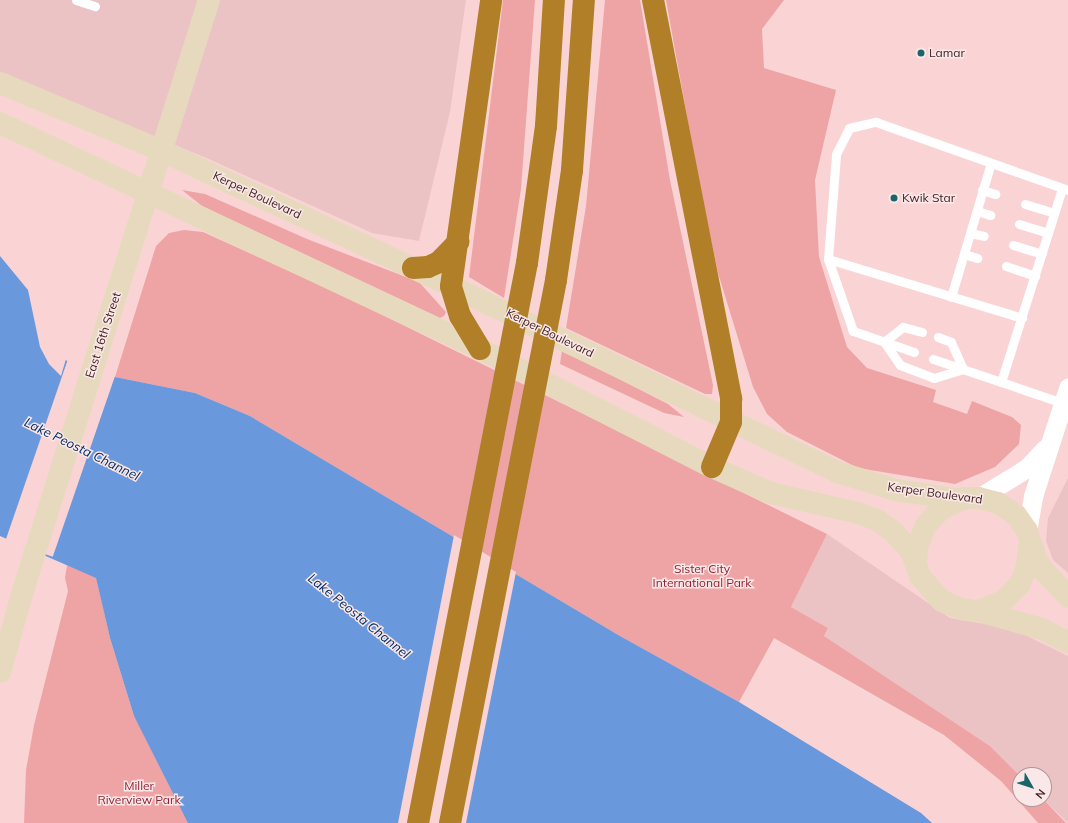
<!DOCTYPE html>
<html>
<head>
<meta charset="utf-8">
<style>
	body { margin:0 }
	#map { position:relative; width:1068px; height:823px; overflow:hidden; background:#fad4d5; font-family:Mulish,sans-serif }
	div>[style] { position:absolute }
	.built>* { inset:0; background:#ecc3c4 }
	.green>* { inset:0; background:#eea4a5 }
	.water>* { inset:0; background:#6a98dc }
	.pier>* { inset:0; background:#fad4d5; transform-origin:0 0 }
	.lane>* { height:9px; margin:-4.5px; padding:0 4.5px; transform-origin:4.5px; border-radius:4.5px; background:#fff }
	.street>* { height:19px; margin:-9.5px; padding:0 9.5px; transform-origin:9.5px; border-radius:9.5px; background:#fff }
	.secondary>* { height:22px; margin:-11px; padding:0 11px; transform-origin:11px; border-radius:11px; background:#e7d9be }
	.highway>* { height:22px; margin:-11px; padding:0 11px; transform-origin:11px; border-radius:11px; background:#b07f27 }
	.dots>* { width:11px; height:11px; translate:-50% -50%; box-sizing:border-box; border:2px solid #fae7e7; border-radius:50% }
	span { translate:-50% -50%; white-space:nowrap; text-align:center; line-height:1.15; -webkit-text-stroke:3px #fae7e7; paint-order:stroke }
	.poi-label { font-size:12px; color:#3e1d1e }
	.left { translate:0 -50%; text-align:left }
	.street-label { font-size:12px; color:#3e1d1e }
	.park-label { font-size:12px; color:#8e2232 }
	.water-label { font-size:13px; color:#002c67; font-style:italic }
	.north { position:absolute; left:1012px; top:767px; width:40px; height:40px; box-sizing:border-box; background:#fae7e7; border:1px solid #af9697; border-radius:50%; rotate:129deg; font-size:11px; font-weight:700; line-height:16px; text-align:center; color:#3e1d1e }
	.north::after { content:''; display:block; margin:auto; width:14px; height:18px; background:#186669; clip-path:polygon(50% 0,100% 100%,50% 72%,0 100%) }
</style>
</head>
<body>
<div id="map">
	<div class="built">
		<div style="clip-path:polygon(0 0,466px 0,450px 112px,419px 241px,372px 233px,211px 160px,0 72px)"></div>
		<div style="clip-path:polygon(1068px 478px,1068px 573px,1053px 560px,1046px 541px,1048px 518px)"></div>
		<div style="clip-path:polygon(827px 534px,950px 618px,1013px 629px,1068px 656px,1068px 823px,1043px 799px,1044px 775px,1020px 776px,990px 746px,824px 636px,828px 628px,791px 607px)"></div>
	</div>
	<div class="green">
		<div style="clip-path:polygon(503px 0,535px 0,521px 189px,504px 298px,469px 277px)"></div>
		<div style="clip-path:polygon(605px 0,640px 0,670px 180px,713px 385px,712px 394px,705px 394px,566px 328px,586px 206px)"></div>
		<div style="clip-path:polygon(666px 0,784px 0,762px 29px,764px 68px,836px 90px,815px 180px,819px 257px,847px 347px,867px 368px,936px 390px,933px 402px,967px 414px,972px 401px,1012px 417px,1021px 425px,1019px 444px,995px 467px,955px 484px,858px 468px,787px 432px,767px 414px,753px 387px,718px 273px,697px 172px)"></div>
		<div style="clip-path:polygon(182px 190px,205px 194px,307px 239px,419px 282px,446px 312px,444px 316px,440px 318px,202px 206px)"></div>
		<div style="clip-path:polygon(184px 230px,203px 232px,344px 296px,827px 534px,791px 607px,828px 628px,824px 636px,990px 746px,1020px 776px,1020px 799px,1043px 799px,1066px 823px,1038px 823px,1001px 781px,944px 735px,774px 638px,739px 702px,620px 636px,250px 416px,195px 393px,115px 377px,156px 246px,169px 233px)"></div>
		<div style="clip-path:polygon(562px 350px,668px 404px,684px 417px,664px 413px,560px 364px)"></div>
		<div style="clip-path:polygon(67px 565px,96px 577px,110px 638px,134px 716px,196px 823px,24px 823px,26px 770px,34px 725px,68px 591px,65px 578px)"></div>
	</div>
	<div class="water">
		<div style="clip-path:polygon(0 238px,29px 263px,44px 321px,57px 354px,65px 360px,115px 377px,195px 393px,250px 416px,620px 636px,739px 702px,921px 813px,932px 823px,188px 823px,134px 716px,110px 638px,96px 578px,0 536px)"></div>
	</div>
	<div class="pier">
		<div style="clip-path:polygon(0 236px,30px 261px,41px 276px,46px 321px,58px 353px,66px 359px,61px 376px,49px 364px,40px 347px,28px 290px,0 256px)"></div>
		<div style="left:68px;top:359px;width:50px;height:192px;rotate:19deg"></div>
		<div style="clip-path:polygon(454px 535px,516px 572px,466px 823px,398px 823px)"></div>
	</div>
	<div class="lane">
		<div style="left:76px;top:0;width:20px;rotate:18deg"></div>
		<div style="left:982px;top:190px;width:14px;rotate:17deg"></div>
		<div style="left:1025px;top:204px;width:30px;rotate:17deg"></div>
		<div style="left:977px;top:211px;width:14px;rotate:17deg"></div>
		<div style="left:1019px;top:224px;width:30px;rotate:17deg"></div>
		<div style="left:970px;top:233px;width:14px;rotate:12deg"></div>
		<div style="left:1013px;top:245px;width:30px;rotate:17deg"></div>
		<div style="left:964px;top:254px;width:14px;rotate:17deg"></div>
		<div style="left:828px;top:259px;width:203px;rotate:16.9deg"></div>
		<div style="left:1006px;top:266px;width:31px;rotate:19deg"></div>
		<div style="left:951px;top:297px;width:140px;rotate:-73.4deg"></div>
		<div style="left:922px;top:332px;width:20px;rotate:-165deg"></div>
		<div style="left:903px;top:327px;width:24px;rotate:142deg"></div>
		<div style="left:884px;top:342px;width:28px;rotate:55deg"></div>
		<div style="left:900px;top:365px;width:36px;rotate:21deg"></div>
		<div style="left:934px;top:378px;width:30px;rotate:-17deg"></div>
		<div style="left:963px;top:369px;width:30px;rotate:-114deg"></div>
		<div style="left:951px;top:342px;width:14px;rotate:-159deg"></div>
		<div style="left:914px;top:352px;width:65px;rotate:-161deg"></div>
		<div style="left:853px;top:331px;width:76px;rotate:-109.1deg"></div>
		<div style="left:828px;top:259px;width:105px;rotate:-85.6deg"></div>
		<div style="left:836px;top:154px;width:29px;rotate:-63deg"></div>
		<div style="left:849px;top:128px;width:28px;rotate:-13deg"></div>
		<div style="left:876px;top:122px;width:204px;rotate:19.5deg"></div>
		<div style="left:933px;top:359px;width:137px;rotate:18.7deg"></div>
		<div style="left:1001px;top:382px;width:203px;rotate:-72.5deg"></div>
	</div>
	<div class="street">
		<div style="left:978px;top:498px;width:57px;rotate:-31.5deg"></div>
		<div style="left:1027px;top:468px;width:26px;rotate:-47deg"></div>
		<div style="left:1027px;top:531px;width:36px;rotate:-80deg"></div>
		<div style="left:1033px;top:496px;width:114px;rotate:-72deg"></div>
	</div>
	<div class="secondary">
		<div style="left:0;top:83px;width:176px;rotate:22.8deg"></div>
		<div style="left:162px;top:151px;width:319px;rotate:25deg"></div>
		<div style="left:451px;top:286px;width:428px;rotate:25.7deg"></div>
		<div style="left:837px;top:472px;width:62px;rotate:17deg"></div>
		<div style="left:896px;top:490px;width:61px;rotate:8.5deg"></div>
		<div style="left:956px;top:499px;width:22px;rotate:-3deg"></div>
		<div style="left:978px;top:498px;width:21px;rotate:14deg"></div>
		<div style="left:998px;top:503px;width:22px;rotate:34deg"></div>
		<div style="left:1016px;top:515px;width:19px;rotate:55deg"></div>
		<div style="left:1027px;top:531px;width:31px;rotate:71deg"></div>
		<div style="left:1037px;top:560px;width:14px;rotate:56deg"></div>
		<div style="left:1045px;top:572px;width:34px;rotate:47deg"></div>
		<div style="left:0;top:123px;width:531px;rotate:25.21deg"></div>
		<div style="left:480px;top:349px;width:260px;rotate:27deg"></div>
		<div style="left:712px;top:467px;width:64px;rotate:23.8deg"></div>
		<div style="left:771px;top:493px;width:89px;rotate:12.9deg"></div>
		<div style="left:858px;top:513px;width:20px;rotate:20deg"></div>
		<div style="left:877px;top:520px;width:19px;rotate:35deg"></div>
		<div style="left:893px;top:531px;width:29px;rotate:49deg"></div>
		<div style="left:912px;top:553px;width:24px;rotate:71deg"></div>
		<div style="left:920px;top:576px;width:33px;rotate:49deg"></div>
		<div style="left:942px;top:601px;width:22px;rotate:22deg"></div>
		<div style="left:962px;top:609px;width:17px;rotate:7deg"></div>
		<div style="left:979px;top:611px;width:66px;rotate:15.9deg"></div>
		<div style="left:1042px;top:629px;width:29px;rotate:27deg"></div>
		<div style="left:916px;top:564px;width:17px;rotate:-87deg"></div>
		<div style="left:917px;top:547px;width:24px;rotate:-68deg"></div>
		<div style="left:926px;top:525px;width:22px;rotate:-47deg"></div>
		<div style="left:941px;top:509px;width:26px;rotate:-25deg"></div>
		<div style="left:979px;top:611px;width:26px;rotate:-23deg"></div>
		<div style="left:1003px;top:601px;width:23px;rotate:-45deg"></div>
		<div style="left:1019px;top:585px;width:17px;rotate:-65deg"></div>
		<div style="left:1026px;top:570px;width:27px;rotate:-82deg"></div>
		<div style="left:0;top:672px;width:88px;rotate:-74.2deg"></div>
		<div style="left:24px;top:587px;width:615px;rotate:-72.51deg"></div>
	</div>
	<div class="highway">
		<div style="left:653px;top:0;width:407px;rotate:78.9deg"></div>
		<div style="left:731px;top:399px;width:23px;rotate:90deg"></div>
		<div style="left:731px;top:422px;width:49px;rotate:112.9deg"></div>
		<div style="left:413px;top:268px;width:15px;rotate:-4deg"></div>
		<div style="left:428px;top:267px;width:12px;rotate:-24deg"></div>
		<div style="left:439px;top:262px;width:28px;rotate:-46deg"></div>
		<div style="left:480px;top:349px;width:39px;rotate:-121deg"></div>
		<div style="left:460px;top:316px;width:31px;rotate:-107deg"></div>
		<div style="left:451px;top:286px;width:289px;rotate:-82deg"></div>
		<div style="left:418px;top:823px;width:571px;rotate:-78.99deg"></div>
		<div style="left:527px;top:263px;width:138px;rotate:-82.1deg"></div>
		<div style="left:546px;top:126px;width:126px;rotate:-86.4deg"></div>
		<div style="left:450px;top:823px;width:553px;rotate:-78.95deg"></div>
		<div style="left:556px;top:280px;width:111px;rotate:-81.7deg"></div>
		<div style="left:572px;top:170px;width:170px;rotate:-86deg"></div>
	</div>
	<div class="dots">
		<div style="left:921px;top:53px;background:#186669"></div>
		<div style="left:894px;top:198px;background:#186669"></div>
	</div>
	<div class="poi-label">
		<span class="left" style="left:929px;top:53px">Lamar</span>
		<span class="left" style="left:902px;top:198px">Kwik Star</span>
	</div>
	<div class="street-label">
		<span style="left:257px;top:195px;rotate:25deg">Kerper Boulevard</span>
		<span style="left:550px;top:333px;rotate:26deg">Kerper Boulevard</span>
		<span style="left:103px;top:335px;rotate:-72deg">East 16th Street</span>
		<span style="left:935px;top:493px;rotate:8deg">Kerper Boulevard</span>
	</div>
	<div class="park-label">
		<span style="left:702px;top:576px">Sister City<br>International Park</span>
		<span style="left:139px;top:793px">Miller<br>Riverview Park</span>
	</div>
	<div class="water-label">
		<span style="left:82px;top:449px;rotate:26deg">Lake Peosta Channel</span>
		<span style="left:359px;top:616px;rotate:39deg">Lake Peosta Channel</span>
	</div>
	<div class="north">N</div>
</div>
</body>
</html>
